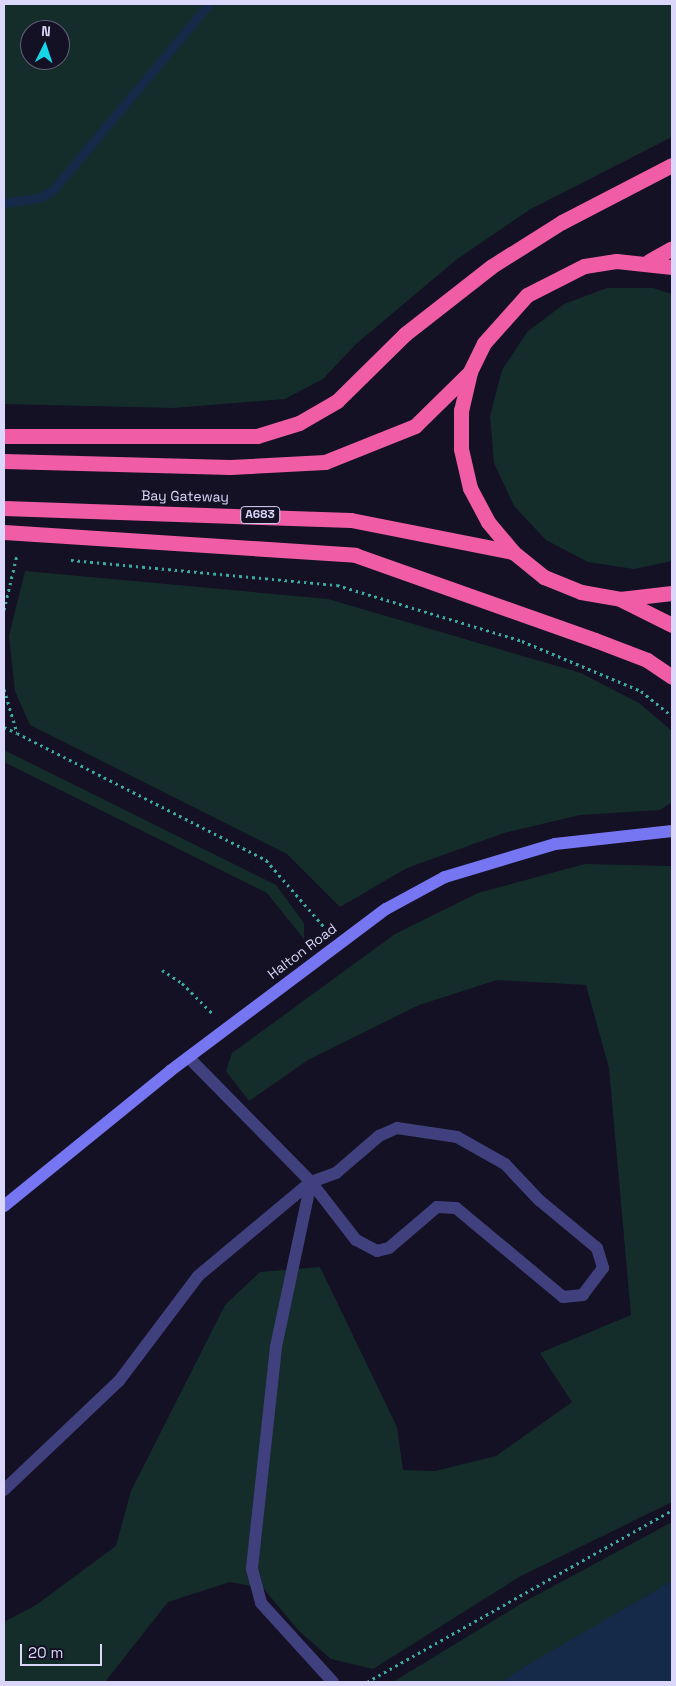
<!DOCTYPE html>
<html>
<head>
<meta charset="utf-8">
<style>
	body { margin:0 }
	#map { position:relative; width:676px; height:1686px; overflow:hidden; background:#131123; font-family:"Space Grotesk",sans-serif }
	div>[style] { position:absolute }
	.green>* { inset:0; background:#142d2b }
	.water>* { inset:0; background:#152a49 }
	.stream>* { height:9px; margin:-4.5px; padding:0 4.5px; transform-origin:4.5px; border-radius:4.5px; background:#152a49 }
	.path>* { height:3px; margin-top:-1.5px; transform-origin:0; background:repeating-linear-gradient(90deg,#3aaba2 0 2.5px,transparent 0 6.5px) }
	.lane>* { height:12px; margin:-6px; padding:0 6px; transform-origin:6px; border-radius:6px; background:#41407e }
	.secondary>* { height:12px; margin:-6px; padding:0 6px; transform-origin:6px; border-radius:6px; background:#7776f2 }
	.highway>* { height:15px; margin:-7.5px; padding:0 7.5px; transform-origin:7.5px; border-radius:7.5px; background:#f05da6 }
	span { translate:-50% -50%; white-space:nowrap; text-align:center; line-height:1.15; -webkit-text-stroke:5px #131123; paint-order:stroke }
	.shield-label span { padding:1px 4px; background:#131123; border:1px solid; border-radius:4px; -webkit-text-stroke-width:0 }
	.shield-label { font-size:12px; color:#dad7fb; font-weight:700 }
	.street-label { font-size:14px; color:#dad7fb }
	.frame { position:absolute; inset:0; border:5px solid #dad7fb; pointer-events:none }
	.north { position:absolute; left:20px; top:20px; width:50px; height:50px; box-sizing:border-box; background:#131123; border:1px solid #636079; border-radius:50%; rotate:4deg; font-size:14px; font-weight:700; line-height:20px; text-align:center; color:#dad7fb }
	.north::after { content:''; display:block; margin:auto; width:18px; height:22px; background:#16d7e8; clip-path:polygon(50% 0,100% 100%,50% 72%,0 100%) }
	.scale { position:absolute; left:20px; top:1644px; width:82px; height:22px; box-sizing:border-box; border:2px solid #dad7fb; border-top:0; padding-left:6px; font-size:15px; line-height:18px; white-space:nowrap; color:#dad7fb; -webkit-text-stroke:4px #131123; paint-order:stroke }
</style>
</head>
<body>
<div id="map">
	<div class="green">
		<div style="clip-path:polygon(evenodd,4px 4px,672px 4px,672px 137px,529px 210px,456px 260px,356px 344px,323px 379px,285px 399px,174px 408px,4px 404px,4px 4px,30px 30px,60px 30px,60px 60px,30px 60px,30px 30px)"></div>
		<div style="clip-path:polygon(607px 288px,653px 288px,672px 294px,672px 561px,634px 569px,588px 562px,546px 540px,514px 506px,494px 463px,490px 416px,502px 370px,527px 332px,564px 304px)"></div>
		<div style="clip-path:polygon(25px 571px,328px 599px,581px 673px,639px 703px,672px 731px,672px 802px,660px 810px,580px 815px,504px 833px,407px 868px,340px 907px,287px 854px,30px 725px,15px 691px,9px 636px)"></div>
		<div style="clip-path:polygon(4px 750px,276px 885px,304px 923px,304px 939px,267px 893px,4px 762px)"></div>
		<div style="clip-path:polygon(585px 864px,672px 866px,672px 1502px,519px 1577px,373px 1669px,331px 1659px,299px 1631px,263px 1588px,230px 1582px,168px 1602px,105px 1682px,4px 1682px,4px 1622px,36px 1605px,116px 1546px,131px 1491px,225px 1305px,260px 1272px,320px 1267px,397px 1427px,403px 1470px,435px 1471px,496px 1456px,572px 1402px,540px 1353px,631px 1315px,609px 1068px,586px 985px,497px 980px,419px 1005px,308px 1060px,249px 1101px,226px 1071px,232px 1053px,395px 934px,478px 893px)"></div>
		<div style="clip-path:polygon(672px 1522px,672px 1581px,502px 1682px,393px 1682px,524px 1602px)"></div>
	</div>
	<div class="water">
		<div style="clip-path:polygon(672px 1581px,672px 1682px,502px 1682px,524px 1667px)"></div>
	</div>
	<div class="stream">
		<div style="left:4px;top:203px;width:37px;rotate:-9deg"></div>
		<div style="left:41px;top:197px;width:13px;rotate:-29deg"></div>
		<div style="left:52px;top:191px;width:244px;rotate:-50deg"></div>
	</div>
	<div class="path">
		<div style="left:71px;top:560px;width:267px;rotate:5.4deg"></div>
		<div style="left:337px;top:585px;width:193px;rotate:16.8deg"></div>
		<div style="left:522px;top:641px;width:129px;rotate:22.8deg"></div>
		<div style="left:641px;top:691px;width:40px;rotate:39deg"></div>
		<div style="left:4px;top:610px;width:57px;rotate:-76.7deg"></div>
		<div style="left:4px;top:689px;width:46px;rotate:73.5deg"></div>
		<div style="left:17px;top:733px;width:280px;rotate:27deg"></div>
		<div style="left:266px;top:860px;width:91px;rotate:49deg"></div>
		<div style="left:4px;top:727px;width:14px;rotate:25deg"></div>
		<div style="left:162px;top:970px;width:24px;rotate:33deg"></div>
		<div style="left:182px;top:983px;width:42px;rotate:45deg"></div>
		<div style="left:367px;top:1682px;width:350px;rotate:-29.4deg"></div>
	</div>
	<div class="lane">
		<div style="left:397px;top:1128px;width:61px;rotate:8.5deg"></div>
		<div style="left:457px;top:1137px;width:55px;rotate:29.4deg"></div>
		<div style="left:505px;top:1164px;width:50px;rotate:46.6deg"></div>
		<div style="left:539px;top:1200px;width:75px;rotate:39.6deg"></div>
		<div style="left:597px;top:1248px;width:21px;rotate:73deg"></div>
		<div style="left:603px;top:1268px;width:34px;rotate:127deg"></div>
		<div style="left:583px;top:1295px;width:20px;rotate:174deg"></div>
		<div style="left:563px;top:1297px;width:139px;rotate:-140.2deg"></div>
		<div style="left:456px;top:1208px;width:19px;rotate:-177deg"></div>
		<div style="left:437px;top:1207px;width:63px;rotate:139.5deg"></div>
		<div style="left:389px;top:1248px;width:12px;rotate:166deg"></div>
		<div style="left:377px;top:1251px;width:24px;rotate:-152deg"></div>
		<div style="left:356px;top:1240px;width:73px;rotate:-127.8deg"></div>
		<div style="left:311px;top:1182px;width:27px;rotate:-20deg"></div>
		<div style="left:336px;top:1173px;width:57px;rotate:-40.7deg"></div>
		<div style="left:379px;top:1136px;width:20px;rotate:-24deg"></div>
		<div style="left:311px;top:1182px;width:169px;rotate:102deg"></div>
		<div style="left:276px;top:1347px;width:223px;rotate:96.2deg"></div>
		<div style="left:252px;top:1569px;width:35px;rotate:75deg"></div>
		<div style="left:261px;top:1603px;width:107px;rotate:47.7deg"></div>
		<div style="left:4px;top:1490px;width:158px;rotate:-43.5deg"></div>
		<div style="left:119px;top:1381px;width:131px;rotate:-53deg"></div>
		<div style="left:198px;top:1276px;width:147px;rotate:-39.8deg"></div>
		<div style="left:311px;top:1182px;width:175px;rotate:-134.5deg"></div>
	</div>
	<div class="secondary">
		<div style="left:4px;top:1206px;width:214px;rotate:-39.1deg"></div>
		<div style="left:170px;top:1071px;width:270px;rotate:-36.9deg"></div>
		<div style="left:386px;top:909px;width:67px;rotate:-28.5deg"></div>
		<div style="left:445px;top:877px;width:115px;rotate:-16.7deg"></div>
		<div style="left:555px;top:844px;width:118px;rotate:-6.3deg"></div>
	</div>
	<div class="highway">
		<div style="left:649px;top:261px;width:26px;rotate:-29deg"></div>
		<div style="left:672px;top:267px;width:56px;rotate:-173.9deg"></div>
		<div style="left:616px;top:261px;width:32px;rotate:171deg"></div>
		<div style="left:584px;top:266px;width:64px;rotate:153deg"></div>
		<div style="left:527px;top:295px;width:64px;rotate:131.9deg"></div>
		<div style="left:484px;top:343px;width:32px;rotate:116deg"></div>
		<div style="left:470px;top:372px;width:39px;rotate:103deg"></div>
		<div style="left:461px;top:410px;width:39px;rotate:90deg"></div>
		<div style="left:461px;top:449px;width:40px;rotate:77deg"></div>
		<div style="left:470px;top:488px;width:38px;rotate:62deg"></div>
		<div style="left:488px;top:522px;width:39px;rotate:50deg"></div>
		<div style="left:513px;top:552px;width:40px;rotate:39deg"></div>
		<div style="left:544px;top:577px;width:40px;rotate:22deg"></div>
		<div style="left:581px;top:592px;width:40px;rotate:10deg"></div>
		<div style="left:620px;top:599px;width:52px;rotate:-6.6deg"></div>
		<div style="left:4px;top:436px;width:253px"></div>
		<div style="left:257px;top:436px;width:44px;rotate:-17.2deg"></div>
		<div style="left:299px;top:423px;width:44px;rotate:-30.1deg"></div>
		<div style="left:337px;top:401px;width:95px;rotate:-44.6deg"></div>
		<div style="left:405px;top:334px;width:110px;rotate:-38deg"></div>
		<div style="left:492px;top:266px;width:83px;rotate:-32.2deg"></div>
		<div style="left:562px;top:222px;width:124px;rotate:-27.4deg"></div>
		<div style="left:4px;top:461px;width:226px;rotate:1.5deg"></div>
		<div style="left:230px;top:467px;width:95px;rotate:-3deg"></div>
		<div style="left:325px;top:462px;width:97px;rotate:-21.8deg"></div>
		<div style="left:415px;top:426px;width:77px;rotate:-44.5deg"></div>
		<div style="left:4px;top:508px;width:347px;rotate:2deg"></div>
		<div style="left:351px;top:520px;width:165px;rotate:11.2deg"></div>
		<div style="left:4px;top:532px;width:352px;rotate:3.7deg"></div>
		<div style="left:355px;top:555px;width:255px;rotate:19.5deg"></div>
		<div style="left:595px;top:640px;width:56px;rotate:21deg"></div>
		<div style="left:647px;top:660px;width:30px;rotate:34deg"></div>
		<div style="left:622px;top:600px;width:56px;rotate:26.6deg"></div>
	</div>
	<div class="shield-label">
		<span style="left:260px;top:515px">A683</span>
	</div>
	<div class="street-label">
		<span style="left:185px;top:496px;rotate:1deg">Bay Gateway</span>
		<span style="left:302px;top:951px;rotate:-37deg">Halton Road</span>
	</div>
	<div class="frame"></div>
	<div class="north">N</div>
	<div class="scale">20 m</div>
</div>
</body>
</html>
